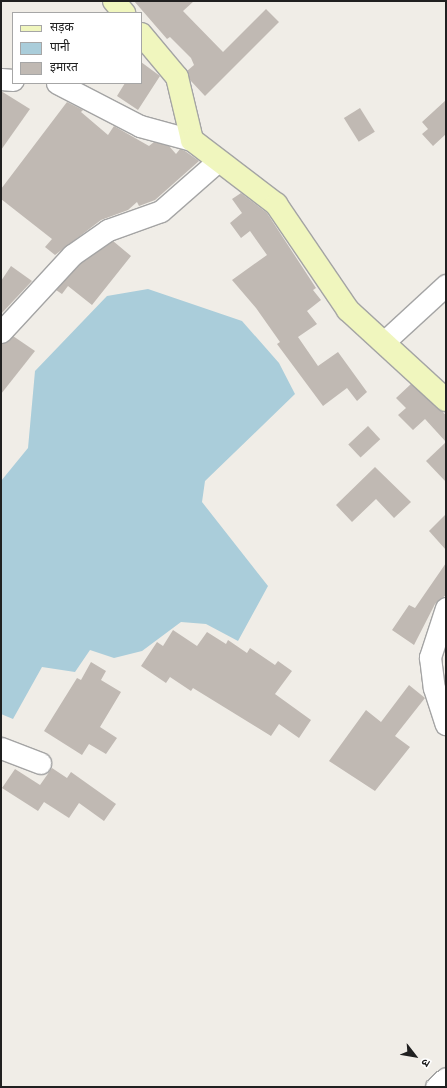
<!DOCTYPE html>
<html>
<head>
<meta charset="utf-8">
<style>
	body { margin:0 }
	#map { position:relative; width:447px; height:1088px; overflow:hidden; background:#f0ede7; font-family:"Roboto Condensed","Noto Sans Devanagari",sans-serif }
	div>[style] { position:absolute }
	.water>* { inset:0; background:#aacdda }
	.building>* { inset:0; background:#c0b9b3; transform-origin:0 0 }
	.roads { filter:drop-shadow(1px 0 #a4a4a4) drop-shadow(-1px 0 #a4a4a4) drop-shadow(0 1px #a4a4a4) drop-shadow(0 -1px #a4a4a4) }
	.street>* { height:21px; margin:-10.5px; padding:0 10.5px; transform-origin:10.5px; border-radius:10.5px; background:#fff }
	.secondary>* { height:22px; margin:-11px; padding:0 11px; transform-origin:11px; border-radius:11px; background:#f0f6be }
	span { translate:-50% -50%; white-space:nowrap; text-align:center; line-height:1.15; -webkit-text-stroke:4px #fff; paint-order:stroke }
	.frame { position:absolute; inset:0; border:2px solid #202020; pointer-events:none }
	.legend { position:absolute; left:12px; top:12px; width:130px; height:72px; box-sizing:border-box; background:#fff; border:1px solid #a6a6a6; margin:0; padding:5px 7px; list-style:none; font-size:12px; color:#202020 }
	.legend li { display:flex; align-items:center; gap:8px; height:20px }
	.legend b { width:20px; border:1px solid #a6a6a6 }
	.north { position:absolute; left:395px; top:1036px; width:40px; height:40px; -webkit-text-stroke:3px #fff; paint-order:stroke; rotate:121deg; font-size:11px; font-weight:700; line-height:16px; text-align:center; color:#202020 }
	.north::after { content:''; display:block; margin:auto; width:14px; height:18px; background:#202020; clip-path:polygon(50% 0,100% 100%,50% 72%,0 100%) }
</style>
</head>
<body>
<div id="map">
	<div class="water">
		<div style="clip-path:polygon(148px 289px,242px 321px,279px 363px,295px 394px,205px 481px,202px 502px,268px 586px,238px 641px,206px 624px,181px 622px,142px 651px,114px 658px,90px 650px,75px 672px,42px 667px,13px 719px,1px 714px,1px 481px,28px 448px,35px 371px,107px 296px)"></div>
	</div>
	<div class="building">
		<div style="clip-path:polygon(134px 1px,194px 1px,183px 11px,223px 52px,266px 9px,279px 22px,205px 96px,190px 80px,187px 71px,194px 65px,191px 58px,170px 37px,167px 39px)"></div>
		<div style="clip-path:polygon(141px 62px,160px 76px,138px 110px,117px 96px,125px 83px,141px 83px)"></div>
		<div style="clip-path:polygon(1px 91px,30px 109px,1px 150px)"></div>
		<div style="clip-path:polygon(446px 100px,446px 134px,433px 146px,422px 134px,428px 129px,422px 122px)"></div>
		<div style="clip-path:polygon(67px 102px,83px 110px,81px 112px,108px 135px,114px 126px,149px 146px,154px 142px,169px 146px,176px 154px,180px 149px,185px 151px,199px 161px,155px 200px,139px 206px,137px 202px,128px 210px,101px 220px,55px 255px,45px 247px,52px 239px,1px 199px,1px 189px)"></div>
		<div style="left:360px;top:108px;width:28px;height:19px;rotate:58deg"></div>
		<div style="clip-path:polygon(241px 193px,267px 213px,316px 288px,313px 290px,321px 300px,307px 311px,317px 324px,298px 337px,318px 366px,338px 352px,367px 392px,357px 401px,347px 388px,323px 406px,277px 344px,280px 342px,256px 308px,232px 280px,267px 255px,250px 231px,241px 238px,230px 223px,242px 213px,232px 199px)"></div>
		<div style="clip-path:polygon(113px 241px,131px 256px,92px 305px,68px 286px,62px 294px,56px 290px,80px 264px)"></div>
		<div style="clip-path:polygon(11px 266px,32px 281px,1px 314px,1px 281px)"></div>
		<div style="clip-path:polygon(13px 336px,35px 351px,1px 394px,1px 344px)"></div>
		<div style="clip-path:polygon(411px 384px,446px 415px,446px 442px,425px 419px,413px 430px,398px 415px,406px 408px,396px 398px)"></div>
		<div style="left:368px;top:426px;width:18px;height:27px;rotate:47deg"></div>
		<div style="clip-path:polygon(446px 442px,446px 482px,426px 461px)"></div>
		<div style="clip-path:polygon(375px 467px,411px 502px,394px 518px,376px 499px,352px 522px,336px 505px)"></div>
		<div style="clip-path:polygon(446px 514px,446px 550px,429px 531px)"></div>
		<div style="clip-path:polygon(446px 563px,446px 595px,435px 604px,414px 645px,392px 630px,409px 605px,415px 608px)"></div>
		<div style="clip-path:polygon(173px 630px,197px 646px,207px 632px,226px 644px,228px 640px,247px 653px,250px 648px,275px 665px,278px 661px,292px 671px,275px 694px,311px 720px,299px 738px,279px 724px,271px 736px,193px 688px,191px 691px,170px 677px,166px 683px,141px 666px,157px 642px,163px 646px)"></div>
		<div style="clip-path:polygon(91px 662px,106px 671px,101px 680px,121px 692px,100px 727px,117px 738px,106px 754px,89px 744px,82px 755px,44px 731px,77px 678px,81px 680px)"></div>
		<div style="clip-path:polygon(409px 685px,425px 698px,395px 736px,410px 747px,375px 791px,329px 761px,366px 710px,381px 722px)"></div>
		<div style="clip-path:polygon(52px 768px,67px 778px,71px 772px,116px 804px,104px 821px,79px 803px,69px 818px,44px 802px,38px 811px,2px 788px,15px 769px,40px 785px)"></div>
	</div>
	<div class="roads">
		<div class="street">
			<div style="left:1px;top:79px;width:12px;rotate:5deg"></div>
			<div style="left:57px;top:83px;width:93px;rotate:27.4deg"></div>
			<div style="left:140px;top:126px;width:54px;rotate:15.1deg"></div>
			<div style="left:1px;top:332px;width:105px;rotate:-47.3deg"></div>
			<div style="left:72px;top:255px;width:44px;rotate:-34.8deg"></div>
			<div style="left:108px;top:230px;width:56px;rotate:-19.7deg"></div>
			<div style="left:161px;top:211px;width:76px;rotate:-41.3deg"></div>
			<div style="left:385px;top:341px;width:83px;rotate:-42.6deg"></div>
			<div style="left:446px;top:608px;width:52px;rotate:108.1deg"></div>
			<div style="left:430px;top:657px;width:31px;rotate:83deg"></div>
			<div style="left:434px;top:688px;width:38px;rotate:72deg"></div>
			<div style="left:1px;top:748px;width:42px;rotate:21deg"></div>
			<div style="left:436px;top:1087px;width:13px;rotate:-42deg"></div>
		</div>
		<div class="secondary">
			<div style="left:114px;top:1px;width:16px;rotate:50deg"></div>
			<div style="left:141px;top:34px;width:56px;rotate:50.1deg"></div>
			<div style="left:177px;top:77px;width:65px;rotate:76.6deg"></div>
			<div style="left:192px;top:140px;width:106px;rotate:37.3deg"></div>
			<div style="left:276px;top:204px;width:128px;rotate:55.8deg"></div>
			<div style="left:348px;top:310px;width:133px;rotate:42.6deg"></div>
		</div>
	</div>
	<div class="frame"></div>
	<ul class="legend">
	<li><b style="height:5px;background:#f0f6be"></b>सड़क</li>
	<li><b style="height:11px;background:#aacdda"></b>पानी</li>
	<li><b style="height:11px;background:#c0b9b3"></b>इमारत</li>
	</ul>
	<div class="north">उ</div>
</div>
</body>
</html>
